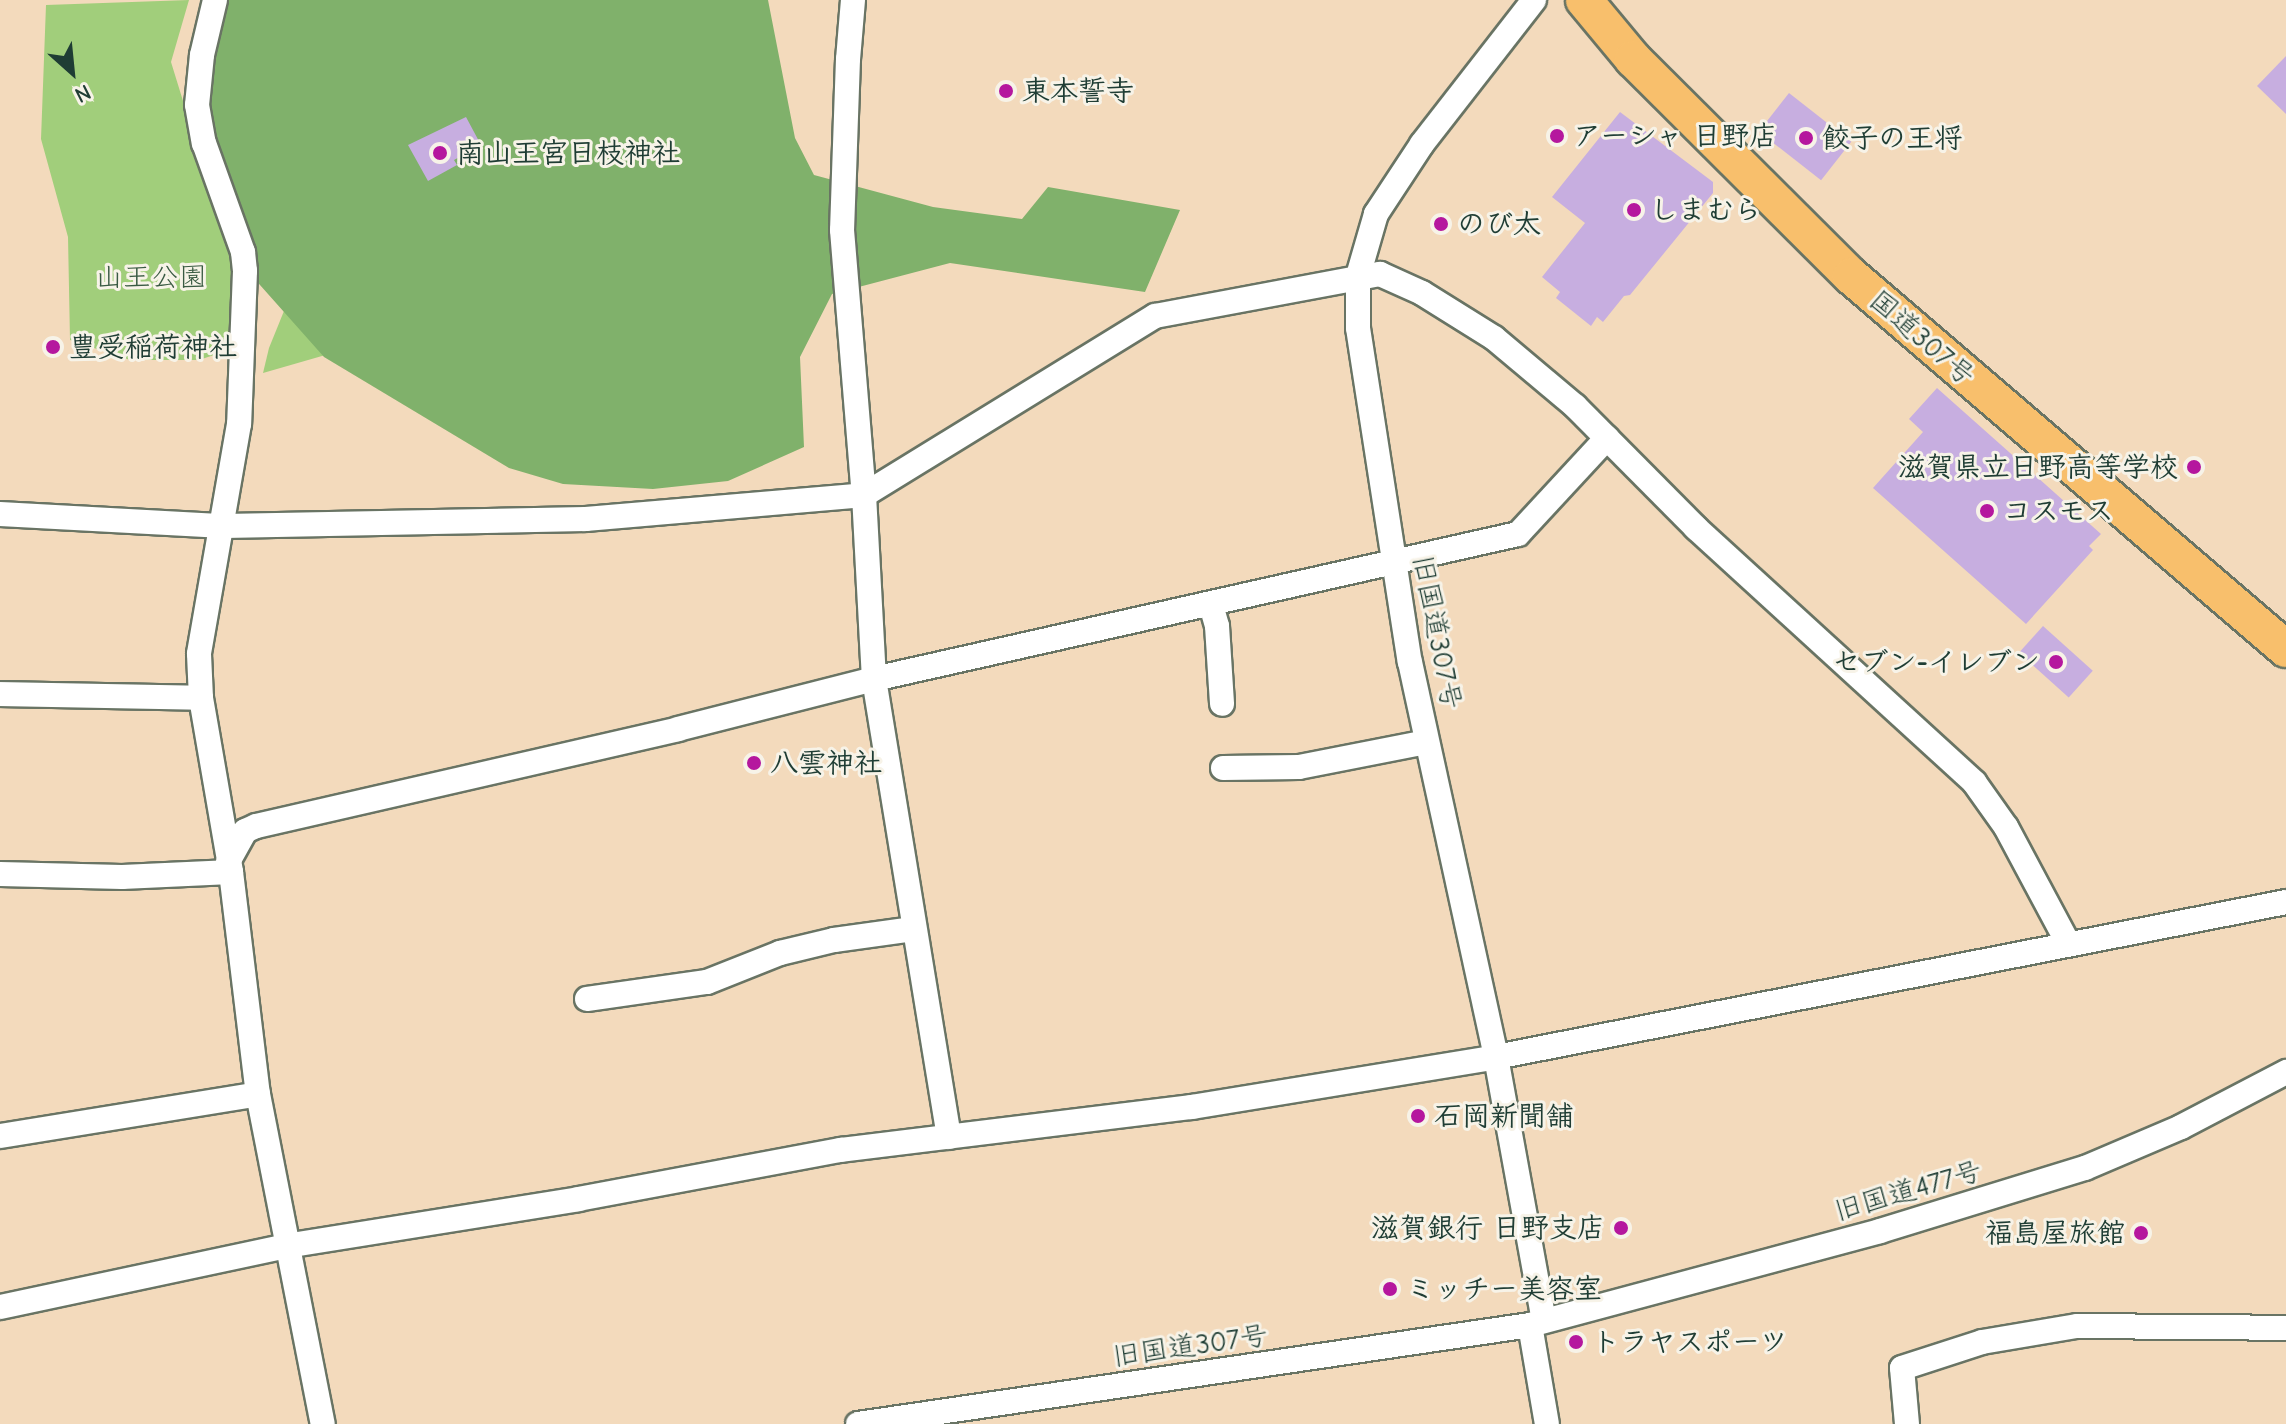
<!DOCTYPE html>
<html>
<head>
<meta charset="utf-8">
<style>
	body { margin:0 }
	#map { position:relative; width:2286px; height:1424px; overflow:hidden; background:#f3dabc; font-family:"Comic Neue","Klee One",sans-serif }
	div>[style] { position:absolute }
	.green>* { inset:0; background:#a1ce7b }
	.forest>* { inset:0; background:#80b16b }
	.building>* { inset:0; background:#c7aee0; transform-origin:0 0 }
	.roads { filter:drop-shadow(2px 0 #697464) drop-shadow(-2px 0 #697464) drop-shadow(0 2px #697464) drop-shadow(0 -2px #697464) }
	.minor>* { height:24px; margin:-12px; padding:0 12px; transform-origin:12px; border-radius:12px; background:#fff }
	.highway>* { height:36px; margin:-18px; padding:0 18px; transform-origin:18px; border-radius:18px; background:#f8bf6c }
	.dots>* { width:22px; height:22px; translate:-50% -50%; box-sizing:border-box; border:4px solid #f7f3e8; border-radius:50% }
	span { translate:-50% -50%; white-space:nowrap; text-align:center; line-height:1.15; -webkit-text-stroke:6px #f7f3e8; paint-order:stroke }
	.poi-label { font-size:28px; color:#1f3d34; font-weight:700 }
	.left { translate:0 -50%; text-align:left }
	.right { translate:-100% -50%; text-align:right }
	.park-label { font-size:28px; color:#395a42 }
	.street-label { font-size:28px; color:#1f3d34 }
	.north { position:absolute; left:32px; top:32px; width:80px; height:80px; -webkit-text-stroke:6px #f7f3e8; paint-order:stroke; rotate:153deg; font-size:22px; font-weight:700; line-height:32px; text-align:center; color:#1f3d34 }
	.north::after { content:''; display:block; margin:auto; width:28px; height:36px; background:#1f3d34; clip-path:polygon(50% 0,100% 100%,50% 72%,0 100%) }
</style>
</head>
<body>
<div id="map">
	<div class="green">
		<div style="clip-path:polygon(189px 0,171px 62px,236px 273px,229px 350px,199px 360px,130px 360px,70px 340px,68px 237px,41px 139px,46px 5px)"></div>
		<div style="clip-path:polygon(301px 269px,374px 341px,263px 373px,269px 348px)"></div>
	</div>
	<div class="forest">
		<div style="clip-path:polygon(225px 0,768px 0,795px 138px,814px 175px,933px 207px,1022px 219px,1048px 187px,1180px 210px,1145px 292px,950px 263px,832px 294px,800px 357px,804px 447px,728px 481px,653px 489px,563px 484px,509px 468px,324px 357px,252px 276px,250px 244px,211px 124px,206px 74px)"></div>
	</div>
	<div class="building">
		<div style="clip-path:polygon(2286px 56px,2286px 114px,2257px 86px)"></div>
		<div style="left:1789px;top:93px;width:79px;height:49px;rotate:38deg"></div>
		<div style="clip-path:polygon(1620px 112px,1713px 182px,1713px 193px,1630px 295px,1624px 296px,1603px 322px,1597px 317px,1591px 326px,1556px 298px,1560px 292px,1542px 277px,1585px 223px,1552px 197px)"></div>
		<div style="clip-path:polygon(466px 117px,481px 145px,454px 160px,457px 165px,428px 181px,408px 145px)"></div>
		<div style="clip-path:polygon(1937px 388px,2101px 534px,2089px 546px,2093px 550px,2026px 624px,1873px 488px,1923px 432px,1909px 419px)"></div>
		<div style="left:2043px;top:626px;width:67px;height:36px;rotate:42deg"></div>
	</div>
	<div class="roads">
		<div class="minor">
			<div style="left:215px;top:0;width:57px;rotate:103.3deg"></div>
			<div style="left:202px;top:55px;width:50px;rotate:95.7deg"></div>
			<div style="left:197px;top:105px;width:39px;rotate:80deg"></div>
			<div style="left:204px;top:143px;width:116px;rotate:70.3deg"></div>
			<div style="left:243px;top:252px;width:19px;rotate:84deg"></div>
			<div style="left:245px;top:271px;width:153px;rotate:92.2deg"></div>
			<div style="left:239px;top:424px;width:233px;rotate:99.9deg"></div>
			<div style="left:199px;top:654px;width:44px;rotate:87.4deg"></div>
			<div style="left:201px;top:698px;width:177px;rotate:80.2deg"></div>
			<div style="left:231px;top:872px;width:224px;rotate:83.1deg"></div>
			<div style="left:258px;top:1094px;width:336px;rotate:78.9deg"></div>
			<div style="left:853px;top:0;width:59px;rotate:94.8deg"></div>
			<div style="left:848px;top:59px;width:171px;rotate:92deg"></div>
			<div style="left:842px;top:230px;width:266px;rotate:85.3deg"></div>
			<div style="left:864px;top:495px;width:184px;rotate:86.9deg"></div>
			<div style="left:874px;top:679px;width:464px;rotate:80.7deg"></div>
			<div style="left:1534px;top:0;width:182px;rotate:127.9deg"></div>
			<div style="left:1422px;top:144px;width:84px;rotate:123.3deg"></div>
			<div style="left:1376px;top:214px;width:65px;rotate:106.2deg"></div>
			<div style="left:1358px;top:276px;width:52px;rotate:90deg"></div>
			<div style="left:1358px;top:328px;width:338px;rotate:81.2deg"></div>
			<div style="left:1410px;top:662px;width:404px;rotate:77.7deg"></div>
			<div style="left:1496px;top:1057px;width:268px;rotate:79.7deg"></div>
			<div style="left:0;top:514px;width:224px;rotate:3.1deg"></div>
			<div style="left:224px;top:526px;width:362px;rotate:-1.1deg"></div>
			<div style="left:586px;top:519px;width:279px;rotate:-4.9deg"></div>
			<div style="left:864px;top:495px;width:342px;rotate:-31.6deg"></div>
			<div style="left:1155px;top:316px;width:229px;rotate:-10.6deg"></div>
			<div style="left:1380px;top:274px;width:46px;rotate:24.3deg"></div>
			<div style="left:1422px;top:293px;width:85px;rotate:32deg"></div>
			<div style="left:1494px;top:338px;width:106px;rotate:40deg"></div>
			<div style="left:1575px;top:406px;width:172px;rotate:45.2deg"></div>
			<div style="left:1696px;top:528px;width:377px;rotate:42.4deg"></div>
			<div style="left:1974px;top:782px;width:55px;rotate:54.6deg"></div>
			<div style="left:2006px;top:827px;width:132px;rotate:61.9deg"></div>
			<div style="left:1211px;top:605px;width:22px;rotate:74deg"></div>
			<div style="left:1217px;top:626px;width:78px;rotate:86.3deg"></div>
			<div style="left:0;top:694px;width:201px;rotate:1.1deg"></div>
			<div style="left:1223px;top:768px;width:76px;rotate:-0.8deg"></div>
			<div style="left:1299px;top:767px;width:130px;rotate:-11.1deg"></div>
			<div style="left:228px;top:862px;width:35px;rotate:-61deg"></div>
			<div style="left:245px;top:831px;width:12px;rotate:-24deg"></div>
			<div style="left:256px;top:826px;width:433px;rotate:-12.9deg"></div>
			<div style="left:678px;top:729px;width:202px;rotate:-14.3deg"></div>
			<div style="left:874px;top:679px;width:660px;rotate:-12.69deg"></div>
			<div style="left:1518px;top:534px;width:131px;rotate:-47.2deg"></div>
			<div style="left:0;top:874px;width:122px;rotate:1.4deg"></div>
			<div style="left:122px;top:877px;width:109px;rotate:-2.6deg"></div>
			<div style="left:587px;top:999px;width:121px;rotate:-8.1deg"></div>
			<div style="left:707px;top:982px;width:79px;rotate:-21.7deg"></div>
			<div style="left:780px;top:953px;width:56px;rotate:-13.5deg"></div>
			<div style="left:834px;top:940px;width:80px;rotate:-7.9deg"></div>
			<div style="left:0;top:1136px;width:261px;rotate:-9.2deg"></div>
			<div style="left:0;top:1307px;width:292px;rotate:-12deg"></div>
			<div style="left:286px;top:1246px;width:296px;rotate:-9.1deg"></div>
			<div style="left:578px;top:1199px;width:268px;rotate:-10.6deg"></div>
			<div style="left:841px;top:1150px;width:354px;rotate:-7deg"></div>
			<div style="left:1192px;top:1107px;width:308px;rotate:-9.3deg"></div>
			<div style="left:1496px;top:1057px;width:805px;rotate:-11.1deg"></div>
			<div style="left:1530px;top:1325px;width:100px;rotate:80.3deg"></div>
			<div style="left:858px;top:1424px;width:679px;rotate:-8.38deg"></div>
			<div style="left:1530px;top:1325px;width:362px;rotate:-15deg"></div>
			<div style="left:1880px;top:1231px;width:214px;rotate:-17.1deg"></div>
			<div style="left:2085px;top:1168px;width:104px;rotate:-23.1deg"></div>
			<div style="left:2181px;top:1127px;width:119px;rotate:-27.6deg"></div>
			<div style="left:1907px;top:1424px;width:56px;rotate:-95.1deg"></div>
			<div style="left:1902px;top:1368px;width:84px;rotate:-18deg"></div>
			<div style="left:1982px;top:1342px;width:96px;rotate:-9.6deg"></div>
			<div style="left:2077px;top:1326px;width:209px;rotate:0.5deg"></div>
		</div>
		<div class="highway">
			<div style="left:1584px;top:0;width:77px;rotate:50.3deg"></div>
			<div style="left:1633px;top:59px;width:308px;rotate:44.9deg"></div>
			<div style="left:1851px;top:276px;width:573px;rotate:40.61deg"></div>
		</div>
	</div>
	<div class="dots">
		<div style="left:1006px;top:91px;background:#b5179e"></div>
		<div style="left:1557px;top:136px;background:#b5179e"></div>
		<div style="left:1806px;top:138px;background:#b5179e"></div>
		<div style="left:440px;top:153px;background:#b5179e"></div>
		<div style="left:1634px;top:210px;background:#b5179e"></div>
		<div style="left:1441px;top:224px;background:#b5179e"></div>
		<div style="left:53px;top:347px;background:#b5179e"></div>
		<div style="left:2194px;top:467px;background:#b5179e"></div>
		<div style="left:1987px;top:511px;background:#b5179e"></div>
		<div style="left:2056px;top:662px;background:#b5179e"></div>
		<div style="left:754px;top:763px;background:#b5179e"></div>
		<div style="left:1418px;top:1116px;background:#b5179e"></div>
		<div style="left:1621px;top:1228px;background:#b5179e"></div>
		<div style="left:2141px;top:1233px;background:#b5179e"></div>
		<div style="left:1390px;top:1289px;background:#b5179e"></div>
		<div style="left:1576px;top:1342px;background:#b5179e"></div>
	</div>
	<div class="poi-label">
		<span class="left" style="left:1022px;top:91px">東本誓寺</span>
		<span class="left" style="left:1573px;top:136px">アーシャ 日野店</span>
		<span class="left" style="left:1822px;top:138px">餃子の王将</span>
		<span class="left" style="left:456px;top:153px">南山王宮日枝神社</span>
		<span class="left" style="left:1650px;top:210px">しまむら</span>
		<span class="left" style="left:1457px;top:224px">のび太</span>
		<span class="left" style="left:69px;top:347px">豊受稲荷神社</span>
		<span class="right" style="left:2178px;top:467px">滋賀県立日野高等学校</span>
		<span class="left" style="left:2003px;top:511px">コスモス</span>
		<span class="right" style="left:2040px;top:662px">セブン-イレブン</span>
		<span class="left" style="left:770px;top:763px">八雲神社</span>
		<span class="left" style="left:1434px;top:1116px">石岡新聞舗</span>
		<span class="right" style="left:1605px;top:1228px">滋賀銀行 日野支店</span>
		<span class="right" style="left:2125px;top:1233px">福島屋旅館</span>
		<span class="left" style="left:1406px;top:1289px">ミッチー美容室</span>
		<span class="left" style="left:1592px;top:1342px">トラヤスポーツ</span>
	</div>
	<div class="park-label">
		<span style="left:151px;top:277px">山王公園</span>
	</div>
	<div class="street-label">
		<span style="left:1922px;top:338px;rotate:41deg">国道307号</span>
		<span style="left:1437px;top:632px;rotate:79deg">旧国道307号</span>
		<span style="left:1908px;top:1191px;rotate:-16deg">旧国道477号</span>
		<span style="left:1190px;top:1346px;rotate:-8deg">旧国道307号</span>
	</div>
	<div class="north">N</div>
</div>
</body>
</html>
